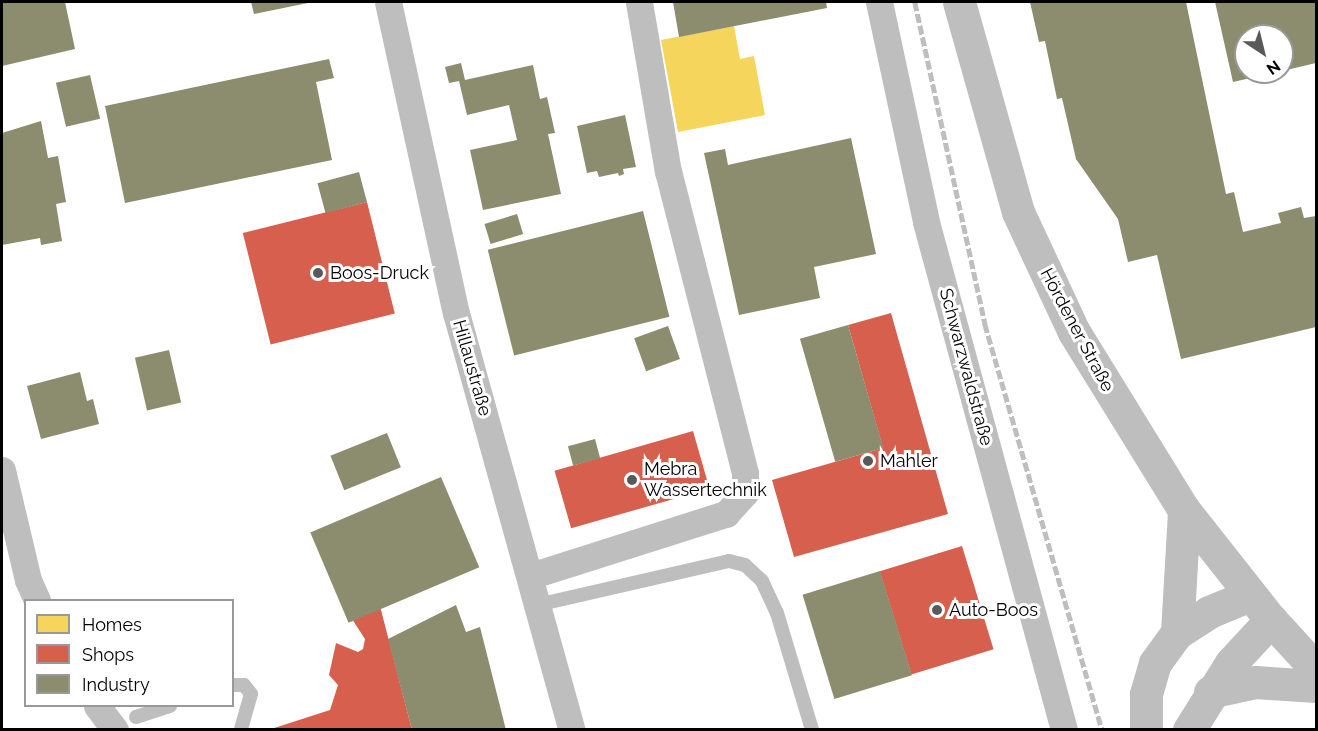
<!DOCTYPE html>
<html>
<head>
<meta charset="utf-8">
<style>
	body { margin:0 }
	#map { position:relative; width:1318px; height:731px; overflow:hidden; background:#fff; font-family:Raleway,sans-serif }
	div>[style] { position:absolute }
	.homes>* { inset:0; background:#f6d55c }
	.shops>* { inset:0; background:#d6604d; transform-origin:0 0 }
	.industry>* { inset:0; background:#8c8c6e; transform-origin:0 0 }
	.service>* { height:14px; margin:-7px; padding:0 7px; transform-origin:7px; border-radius:7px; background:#bebebe }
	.minor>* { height:27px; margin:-13.5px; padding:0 13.5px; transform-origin:13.5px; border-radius:13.5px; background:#bebebe }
	.tertiary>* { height:33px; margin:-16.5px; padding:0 16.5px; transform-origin:16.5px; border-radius:16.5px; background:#bebebe }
	.primary>* { height:33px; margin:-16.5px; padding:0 16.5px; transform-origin:16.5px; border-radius:16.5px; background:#bebebe }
	.rail>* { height:4.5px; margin-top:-2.25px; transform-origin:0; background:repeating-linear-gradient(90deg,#bebebe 0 9px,transparent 0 12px) }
	.dots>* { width:16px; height:16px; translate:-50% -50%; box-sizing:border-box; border:3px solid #fff; border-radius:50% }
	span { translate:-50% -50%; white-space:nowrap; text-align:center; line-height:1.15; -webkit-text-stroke:6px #fff; paint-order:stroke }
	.poi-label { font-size:18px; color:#000 }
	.left { translate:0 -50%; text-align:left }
	.street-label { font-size:18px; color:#000 }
	.frame { position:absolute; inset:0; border:3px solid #000; pointer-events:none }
	.legend { position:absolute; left:24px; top:599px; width:210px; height:108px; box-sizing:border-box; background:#fff; border:2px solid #999; margin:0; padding:8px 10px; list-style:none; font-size:18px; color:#000 }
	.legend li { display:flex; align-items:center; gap:12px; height:30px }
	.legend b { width:30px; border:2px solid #999 }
	.north { position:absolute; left:1234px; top:24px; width:60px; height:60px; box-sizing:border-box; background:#fff; border:2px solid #999; border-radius:50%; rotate:145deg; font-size:16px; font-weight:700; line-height:24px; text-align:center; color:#000 }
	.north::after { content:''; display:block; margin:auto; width:21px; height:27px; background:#595959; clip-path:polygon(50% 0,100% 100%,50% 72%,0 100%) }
</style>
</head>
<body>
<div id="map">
	<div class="homes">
		<div style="clip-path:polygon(734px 26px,740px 59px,754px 56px,765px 115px,678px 132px,661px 40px)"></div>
	</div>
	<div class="shops">
		<div style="left:367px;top:202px;width:115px;height:128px;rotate:76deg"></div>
		<div style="clip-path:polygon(891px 313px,948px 514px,794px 557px,772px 480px,883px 448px,848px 325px)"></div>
		<div style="left:693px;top:431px;width:60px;height:144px;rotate:74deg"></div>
		<div style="left:962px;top:546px;width:108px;height:86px;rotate:73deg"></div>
		<div style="clip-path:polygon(380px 606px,412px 730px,268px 730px,330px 710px,338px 685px,329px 675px,336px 643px,358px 652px,363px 649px,365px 639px,352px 619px)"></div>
	</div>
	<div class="industry">
		<div style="clip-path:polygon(2px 2px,65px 2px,75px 49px,2px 66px)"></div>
		<div style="clip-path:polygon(251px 2px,308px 2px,308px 3px,254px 14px)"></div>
		<div style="clip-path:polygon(673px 2px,826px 2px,827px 8px,679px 37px)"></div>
		<div style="clip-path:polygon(1030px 2px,1186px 2px,1226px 194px,1234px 192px,1243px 232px,1281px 223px,1278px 213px,1301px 207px,1304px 218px,1316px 216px,1316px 327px,1181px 359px,1157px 255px,1128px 262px,1118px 219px,1076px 159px,1062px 98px,1057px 99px,1045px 41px,1039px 42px)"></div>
		<div style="clip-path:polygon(1215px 2px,1316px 2px,1316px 63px,1282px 71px,1282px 36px,1246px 36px,1246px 72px,1272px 73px,1233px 82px)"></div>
		<div style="clip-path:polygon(329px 59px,334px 78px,316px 82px,332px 160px,125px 203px,105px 106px)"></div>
		<div style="clip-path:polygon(461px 63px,465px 80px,533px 65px,540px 99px,547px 97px,555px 133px,548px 134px,561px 194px,483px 210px,470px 150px,517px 140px,509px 105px,467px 115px,459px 81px,449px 83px,445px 67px)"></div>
		<div style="left:90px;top:75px;width:45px;height:35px;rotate:77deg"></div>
		<div style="clip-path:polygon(625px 115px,636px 167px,623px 169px,624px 174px,619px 176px,618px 173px,599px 177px,597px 171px,587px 173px,577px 126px)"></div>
		<div style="clip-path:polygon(41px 121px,48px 158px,58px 156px,66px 202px,56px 204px,62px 241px,41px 245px,40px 238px,2px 245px,2px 133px)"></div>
		<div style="clip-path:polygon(851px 138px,876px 254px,814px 267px,820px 298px,739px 315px,704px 153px,725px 149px,728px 165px)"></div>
		<div style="left:359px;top:172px;width:31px;height:43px;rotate:75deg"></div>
		<div style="left:643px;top:211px;width:109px;height:160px;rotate:76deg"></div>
		<div style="left:517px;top:214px;width:21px;height:34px;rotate:73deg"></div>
		<div style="left:848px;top:325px;width:128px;height:50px;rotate:74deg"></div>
		<div style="left:668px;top:326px;width:35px;height:36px;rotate:70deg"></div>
		<div style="left:169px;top:350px;width:54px;height:35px;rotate:77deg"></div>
		<div style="clip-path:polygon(80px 372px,87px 401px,93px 399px,99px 424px,41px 439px,27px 386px)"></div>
		<div style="left:387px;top:433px;width:37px;height:61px;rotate:68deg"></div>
		<div style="left:595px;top:439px;width:20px;height:28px;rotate:75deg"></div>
		<div style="left:441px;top:477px;width:98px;height:142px;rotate:67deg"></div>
		<div style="left:880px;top:571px;width:109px;height:81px;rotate:73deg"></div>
		<div style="clip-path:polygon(456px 605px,466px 632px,480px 627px,506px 730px,412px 730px,388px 639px)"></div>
	</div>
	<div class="service">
		<div style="left:537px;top:605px;width:197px;rotate:-12.9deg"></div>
		<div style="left:729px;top:561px;width:16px;rotate:14deg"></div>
		<div style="left:745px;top:565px;width:23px;rotate:43deg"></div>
		<div style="left:762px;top:581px;width:35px;rotate:65deg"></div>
		<div style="left:777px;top:613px;width:122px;rotate:73.3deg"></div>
		<div style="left:232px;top:685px;width:12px"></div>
		<div style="left:244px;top:685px;width:11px;rotate:52deg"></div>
		<div style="left:251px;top:694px;width:37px;rotate:106deg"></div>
		<div style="left:136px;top:717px;width:36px;rotate:-18deg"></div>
	</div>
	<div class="minor">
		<div style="left:388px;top:2px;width:318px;rotate:77.7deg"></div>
		<div style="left:456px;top:313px;width:433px;rotate:74.5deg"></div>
		<div style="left:879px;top:2px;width:225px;rotate:77.9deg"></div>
		<div style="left:926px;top:222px;width:526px;rotate:74.8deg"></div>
		<div style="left:2px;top:470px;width:113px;rotate:76.7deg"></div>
		<div style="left:28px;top:580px;width:22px;rotate:66deg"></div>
		<div style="left:530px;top:576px;width:206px;rotate:-17.6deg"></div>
		<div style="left:726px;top:514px;width:28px;rotate:-48deg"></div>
		<div style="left:745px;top:493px;width:20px;rotate:-90deg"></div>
		<div style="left:745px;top:473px;width:311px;rotate:-104.3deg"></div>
		<div style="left:668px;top:172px;width:172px;rotate:-99.7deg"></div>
		<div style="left:97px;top:706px;width:30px;rotate:53deg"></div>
	</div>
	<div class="tertiary">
		<div style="left:1177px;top:633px;width:123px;rotate:-86.7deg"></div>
		<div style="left:1210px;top:692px;width:46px;rotate:-12.5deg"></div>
		<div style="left:1255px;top:682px;width:61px;rotate:3.8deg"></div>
		<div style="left:1146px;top:730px;width:36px;rotate:-90deg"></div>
		<div style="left:1146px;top:694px;width:32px;rotate:-74deg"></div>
		<div style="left:1155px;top:663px;width:37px;rotate:-54deg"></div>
		<div style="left:1177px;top:633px;width:38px;rotate:-33deg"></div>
		<div style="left:1209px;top:612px;width:44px;rotate:-22.5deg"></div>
		<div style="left:1189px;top:730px;width:79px;rotate:-57.9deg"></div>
		<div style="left:1231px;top:663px;width:59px;rotate:-47.1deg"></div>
	</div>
	<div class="primary">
		<div style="left:959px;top:2px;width:218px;rotate:74.3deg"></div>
		<div style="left:1018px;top:212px;width:132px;rotate:65deg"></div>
		<div style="left:1074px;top:332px;width:209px;rotate:58.3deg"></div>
		<div style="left:1184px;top:510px;width:140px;rotate:51.7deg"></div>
		<div style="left:1271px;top:620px;width:67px;rotate:47.4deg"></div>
	</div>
	<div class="rail">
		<div style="left:915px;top:2px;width:330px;rotate:77.7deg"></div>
		<div style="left:985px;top:324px;width:423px;rotate:73.9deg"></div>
	</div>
	<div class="dots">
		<div style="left:318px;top:273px;background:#595959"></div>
		<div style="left:868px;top:461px;background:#595959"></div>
		<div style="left:632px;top:480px;background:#595959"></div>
		<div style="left:937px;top:610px;background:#595959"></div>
	</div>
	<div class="poi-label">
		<span class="left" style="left:330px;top:273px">Boos-Druck</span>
		<span class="left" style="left:880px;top:461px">Mahler</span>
		<span class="left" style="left:644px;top:480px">Mebra<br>Wassertechnik</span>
		<span class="left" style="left:949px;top:610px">Auto-Boos</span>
	</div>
	<div class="street-label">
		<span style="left:1077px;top:330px;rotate:62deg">Hördener Straße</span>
		<span style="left:966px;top:367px;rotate:75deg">Schwarzwaldstraße</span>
		<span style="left:472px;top:368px;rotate:74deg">Hillaustraße</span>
	</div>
	<div class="frame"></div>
	<ul class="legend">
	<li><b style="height:16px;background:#f6d55c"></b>Homes</li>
	<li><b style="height:16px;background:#d6604d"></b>Shops</li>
	<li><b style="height:16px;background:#8c8c6e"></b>Industry</li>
	</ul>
	<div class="north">N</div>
</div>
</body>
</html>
